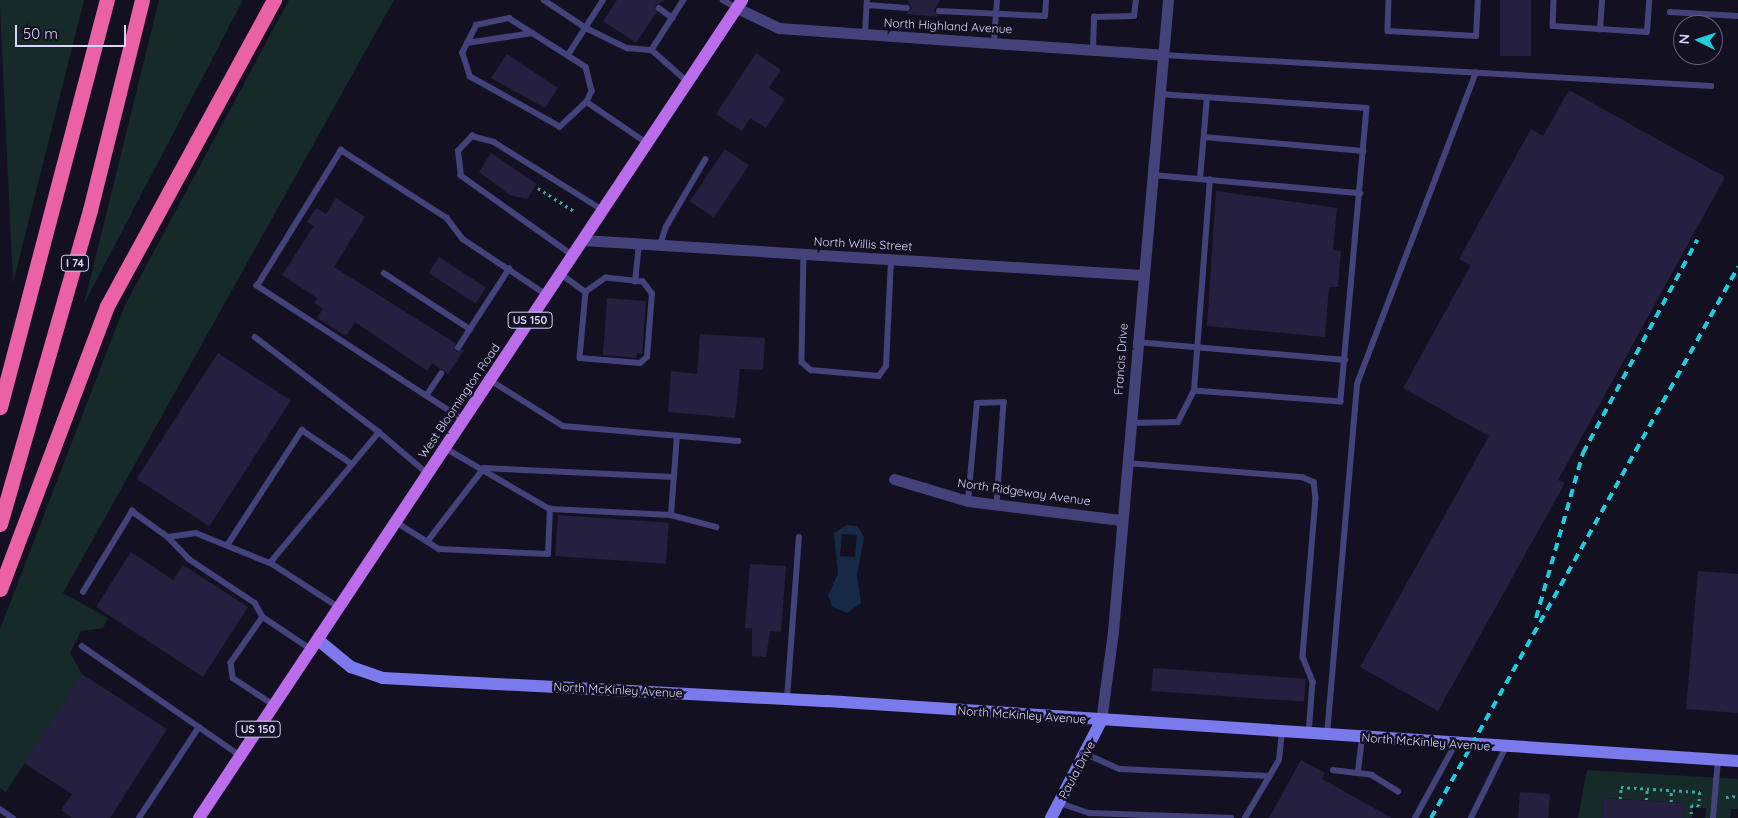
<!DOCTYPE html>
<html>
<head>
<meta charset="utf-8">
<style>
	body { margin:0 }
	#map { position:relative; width:1738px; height:818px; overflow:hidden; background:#131121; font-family:Quicksand,sans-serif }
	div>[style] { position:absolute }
	.green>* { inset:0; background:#152a29 }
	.water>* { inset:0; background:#162946 }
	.building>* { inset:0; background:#251f40; transform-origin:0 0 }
	.path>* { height:2.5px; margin-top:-1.25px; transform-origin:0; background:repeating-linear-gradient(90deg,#3ea69e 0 2.5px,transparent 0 6.5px) }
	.lane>* { height:5.5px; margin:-2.75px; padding:0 2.75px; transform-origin:2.75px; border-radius:2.75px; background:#43427a }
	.street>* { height:11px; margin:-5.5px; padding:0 5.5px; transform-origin:5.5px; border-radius:5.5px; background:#43427a }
	.secondary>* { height:12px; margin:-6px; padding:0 6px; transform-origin:6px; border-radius:6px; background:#7b7aed }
	.primary>* { height:12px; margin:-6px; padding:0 6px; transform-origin:6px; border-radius:6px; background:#ba6ceb }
	.highway>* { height:15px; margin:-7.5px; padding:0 7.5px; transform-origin:7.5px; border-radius:7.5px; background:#ea61a4 }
	.rail>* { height:4px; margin-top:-2px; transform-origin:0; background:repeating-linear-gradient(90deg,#1ecdde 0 8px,transparent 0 14px) }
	span { translate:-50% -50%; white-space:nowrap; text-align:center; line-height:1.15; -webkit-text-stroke:5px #131121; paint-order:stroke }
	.shield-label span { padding:1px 4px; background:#131121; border:1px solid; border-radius:4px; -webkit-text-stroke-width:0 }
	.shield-label { font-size:11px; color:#dad6fa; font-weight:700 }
	.street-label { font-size:12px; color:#dad6fa }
	.north { position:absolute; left:1673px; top:15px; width:50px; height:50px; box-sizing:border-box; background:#131121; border:1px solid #636078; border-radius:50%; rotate:274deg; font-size:14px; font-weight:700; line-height:20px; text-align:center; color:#dad6fa }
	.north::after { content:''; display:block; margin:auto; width:18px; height:22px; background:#1ecdde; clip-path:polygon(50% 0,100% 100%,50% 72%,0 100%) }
	.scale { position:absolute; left:15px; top:25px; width:111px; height:22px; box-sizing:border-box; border:2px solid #dad6fa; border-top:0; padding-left:6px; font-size:15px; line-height:18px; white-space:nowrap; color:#dad6fa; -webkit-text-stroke:4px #131121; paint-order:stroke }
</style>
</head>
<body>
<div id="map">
	<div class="green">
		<div style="clip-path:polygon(0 0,84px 0,13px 283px,0 7px)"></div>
		<div style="clip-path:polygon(159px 0,243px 0,84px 304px)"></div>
		<div style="clip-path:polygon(289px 0,394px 0,63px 593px,108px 618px,103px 628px,81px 631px,70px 653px,82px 674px,6px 792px,0 788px,0 629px,124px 307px)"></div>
		<div style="clip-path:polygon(1587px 770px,1738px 779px,1738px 809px,1731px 809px,1730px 818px,1705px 818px,1706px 808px,1693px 807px,1692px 818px,1683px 818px,1684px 803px,1603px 798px,1602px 818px,1578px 818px)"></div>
	</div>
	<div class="water">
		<div style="clip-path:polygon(evenodd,847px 525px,857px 526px,864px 537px,857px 575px,861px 603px,847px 613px,832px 607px,828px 595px,838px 574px,834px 533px,847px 525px,842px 534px,857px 535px,855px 557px,840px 556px,842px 534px)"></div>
	</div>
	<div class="building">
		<div style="clip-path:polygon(617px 0,665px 0,655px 6px,657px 12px,636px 43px,603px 21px)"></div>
		<div style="clip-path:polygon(908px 0,940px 0,934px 10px,939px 17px,906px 14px,912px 9px)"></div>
		<div style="left:1500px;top:0;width:31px;height:56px"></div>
		<div style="clip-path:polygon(756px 53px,781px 70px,769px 88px,785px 99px,766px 128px,750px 118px,742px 131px,716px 114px)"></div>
		<div style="clip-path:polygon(507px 54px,558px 88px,545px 108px,491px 78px)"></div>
		<div style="clip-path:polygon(1569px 90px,1725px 177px,1558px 480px,1565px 483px,1438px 711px,1360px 667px,1489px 436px,1403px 388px,1471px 265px,1459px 259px,1531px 129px,1543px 136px)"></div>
		<div style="left:725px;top:149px;width:29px;height:63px;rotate:34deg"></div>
		<div style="clip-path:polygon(491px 153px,537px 184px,527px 199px,510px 195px,479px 172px)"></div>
		<div style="clip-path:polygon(1216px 191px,1337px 208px,1333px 250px,1341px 251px,1338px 287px,1329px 287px,1325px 337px,1207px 326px)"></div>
		<div style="clip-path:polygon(336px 198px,365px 217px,334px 267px,455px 343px,456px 352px,465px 349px,448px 374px,432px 363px,427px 371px,355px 322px,346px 336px,317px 318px,323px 309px,314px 303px,317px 298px,282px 275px,314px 226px,307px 222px,316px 208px,326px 214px)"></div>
		<div style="left:439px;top:257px;width:56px;height:19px;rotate:33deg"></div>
		<div style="clip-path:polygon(607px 298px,646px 301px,642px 354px,637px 353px,636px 358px,603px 355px)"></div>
		<div style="clip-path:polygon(700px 334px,765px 338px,763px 370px,740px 369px,735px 418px,668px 412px,671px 371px,697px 374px)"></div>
		<div style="left:218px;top:353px;width:87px;height:150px;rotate:33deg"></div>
		<div style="left:558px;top:515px;width:111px;height:41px;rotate:4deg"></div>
		<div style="clip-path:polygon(131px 552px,173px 580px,183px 565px,248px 607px,203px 677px,96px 607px)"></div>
		<div style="clip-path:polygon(750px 564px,786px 566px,781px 632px,770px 631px,766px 657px,752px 656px,752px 628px,745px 628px)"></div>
		<div style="clip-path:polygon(1698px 571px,1738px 574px,1738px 713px,1686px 709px)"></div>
		<div style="left:1153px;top:668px;width:153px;height:23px;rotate:4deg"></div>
		<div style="clip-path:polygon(82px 674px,167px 729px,110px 818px,72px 818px,61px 810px,72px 794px,24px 763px)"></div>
		<div style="clip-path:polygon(1301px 760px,1325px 773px,1322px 779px,1392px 818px,1269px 818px)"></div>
		<div style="left:1520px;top:792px;width:30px;height:26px;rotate:4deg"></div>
		<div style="clip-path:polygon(1603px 798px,1684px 803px,1683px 818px,1602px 818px)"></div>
	</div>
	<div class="path">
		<div style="left:538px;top:188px;width:43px;rotate:32.6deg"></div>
		<div style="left:1726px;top:797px;width:12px;rotate:-5deg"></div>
		<div style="left:1620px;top:799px;width:12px;rotate:-85deg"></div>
		<div style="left:1621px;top:787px;width:79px;rotate:3.6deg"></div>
		<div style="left:1700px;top:792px;width:14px;rotate:94deg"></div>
		<div style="left:1699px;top:806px;width:7px;rotate:-172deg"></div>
		<div style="left:1692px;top:805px;width:13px;rotate:94deg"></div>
		<div style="left:1646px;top:800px;width:11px;rotate:-85deg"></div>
		<div style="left:1671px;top:802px;width:12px;rotate:-90deg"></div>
	</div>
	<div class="lane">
		<div style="left:544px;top:0;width:50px;rotate:33.7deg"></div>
		<div style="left:586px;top:28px;width:46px;rotate:26deg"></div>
		<div style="left:627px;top:48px;width:25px;rotate:5deg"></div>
		<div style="left:684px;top:0;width:59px;rotate:122.6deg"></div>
		<div style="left:652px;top:50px;width:48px;rotate:41.6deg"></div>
		<div style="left:723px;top:0;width:16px;rotate:30deg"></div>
		<div style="left:1389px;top:0;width:31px;rotate:92deg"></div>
		<div style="left:1388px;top:31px;width:88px;rotate:3.3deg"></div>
		<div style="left:1476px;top:36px;width:36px;rotate:-87deg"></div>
		<div style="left:1554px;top:0;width:26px;rotate:92deg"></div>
		<div style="left:1553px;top:26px;width:94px;rotate:3.7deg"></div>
		<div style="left:1647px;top:32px;width:32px;rotate:-86deg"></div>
		<div style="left:867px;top:5px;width:40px;rotate:4.3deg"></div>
		<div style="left:659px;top:8px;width:17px;rotate:36deg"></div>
		<div style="left:939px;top:11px;width:106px;rotate:2.7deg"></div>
		<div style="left:1045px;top:16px;width:16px;rotate:-86deg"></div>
		<div style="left:1670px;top:12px;width:68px;rotate:3.4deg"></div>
		<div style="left:509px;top:18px;width:91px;rotate:32.5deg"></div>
		<div style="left:586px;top:67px;width:25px;rotate:76deg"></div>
		<div style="left:592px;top:91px;width:12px;rotate:114deg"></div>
		<div style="left:587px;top:102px;width:37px;rotate:137deg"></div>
		<div style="left:560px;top:127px;width:103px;rotate:-150.9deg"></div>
		<div style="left:470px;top:77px;width:25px;rotate:-108deg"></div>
		<div style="left:462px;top:53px;width:31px;rotate:-63deg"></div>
		<div style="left:476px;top:25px;width:34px;rotate:-12deg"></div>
		<div style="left:1600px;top:30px;width:30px;rotate:-86deg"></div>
		<div style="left:865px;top:35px;width:35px;rotate:-87deg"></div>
		<div style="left:994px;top:42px;width:42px;rotate:-85.9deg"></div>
		<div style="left:467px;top:43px;width:66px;rotate:-8.7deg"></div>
		<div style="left:1093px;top:49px;width:32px;rotate:-88deg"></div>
		<div style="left:1094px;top:17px;width:40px;rotate:-1.4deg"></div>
		<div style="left:1134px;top:16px;width:16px;rotate:-83deg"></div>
		<div style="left:568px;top:55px;width:65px;rotate:-57.5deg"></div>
		<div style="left:1163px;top:55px;width:549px;rotate:3.24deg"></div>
		<div style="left:1158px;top:94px;width:209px;rotate:3.8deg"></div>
		<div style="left:1367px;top:108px;width:295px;rotate:95.1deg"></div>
		<div style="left:1341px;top:402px;width:147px;rotate:-175.7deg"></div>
		<div style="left:1194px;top:391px;width:212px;rotate:-85.7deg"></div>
		<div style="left:587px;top:102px;width:73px;rotate:34.3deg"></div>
		<div style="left:1204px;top:137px;width:160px;rotate:5deg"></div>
		<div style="left:1153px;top:175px;width:208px;rotate:5deg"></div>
		<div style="left:1200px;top:179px;width:81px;rotate:-85.1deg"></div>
		<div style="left:660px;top:245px;width:19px;rotate:-72deg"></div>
		<div style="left:666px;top:227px;width:78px;rotate:-59.8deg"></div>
		<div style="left:804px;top:254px;width:108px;rotate:91.1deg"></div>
		<div style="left:802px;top:362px;width:12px;rotate:42deg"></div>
		<div style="left:811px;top:370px;width:68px;rotate:5deg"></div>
		<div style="left:879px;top:376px;width:12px;rotate:-55deg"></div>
		<div style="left:886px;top:366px;width:107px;rotate:-87.3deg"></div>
		<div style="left:573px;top:256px;width:138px;rotate:-144.5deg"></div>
		<div style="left:461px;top:176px;width:25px;rotate:-97deg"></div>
		<div style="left:458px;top:151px;width:21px;rotate:-47deg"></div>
		<div style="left:472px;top:136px;width:23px;rotate:15deg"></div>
		<div style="left:494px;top:142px;width:128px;rotate:32deg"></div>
		<div style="left:384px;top:273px;width:103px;rotate:33.1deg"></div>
		<div style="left:470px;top:329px;width:72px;rotate:-57deg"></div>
		<div style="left:561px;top:274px;width:31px;rotate:36deg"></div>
		<div style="left:586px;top:292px;width:66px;rotate:95.2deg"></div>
		<div style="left:580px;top:358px;width:60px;rotate:4.8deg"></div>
		<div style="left:640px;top:363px;width:9px;rotate:-41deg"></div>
		<div style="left:647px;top:357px;width:63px;rotate:-85.5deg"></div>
		<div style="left:652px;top:294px;width:15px;rotate:-127deg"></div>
		<div style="left:643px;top:282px;width:37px;rotate:-174deg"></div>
		<div style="left:606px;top:278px;width:24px;rotate:145deg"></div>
		<div style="left:635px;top:282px;width:38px;rotate:-84deg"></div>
		<div style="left:255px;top:337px;width:156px;rotate:37.5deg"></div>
		<div style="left:1136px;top:342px;width:210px;rotate:4.9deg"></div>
		<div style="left:458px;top:348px;width:22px;rotate:-58deg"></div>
		<div style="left:490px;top:380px;width:86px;rotate:32.2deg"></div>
		<div style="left:563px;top:426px;width:176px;rotate:4.9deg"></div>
		<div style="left:426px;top:396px;width:27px;rotate:-56deg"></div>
		<div style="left:463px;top:420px;width:246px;rotate:-147deg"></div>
		<div style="left:257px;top:286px;width:160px;rotate:-58.3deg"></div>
		<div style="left:341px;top:150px;width:126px;rotate:32.7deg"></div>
		<div style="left:447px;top:218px;width:26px;rotate:53deg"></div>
		<div style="left:463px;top:239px;width:101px;rotate:33.7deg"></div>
		<div style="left:1130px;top:423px;width:48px;rotate:-1.2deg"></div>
		<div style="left:1178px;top:422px;width:35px;rotate:-63deg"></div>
		<div style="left:445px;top:448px;width:121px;rotate:30.2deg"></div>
		<div style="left:550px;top:509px;width:121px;rotate:2.8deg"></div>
		<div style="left:671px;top:515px;width:79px;rotate:-85.7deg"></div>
		<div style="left:1127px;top:463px;width:176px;rotate:4.6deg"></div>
		<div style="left:1302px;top:477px;width:13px;rotate:23deg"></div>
		<div style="left:1314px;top:482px;width:16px;rotate:83deg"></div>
		<div style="left:1316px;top:498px;width:160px;rotate:94.7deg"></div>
		<div style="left:1303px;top:657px;width:27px;rotate:68deg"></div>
		<div style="left:1313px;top:682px;width:52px;rotate:94.4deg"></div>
		<div style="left:968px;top:501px;width:98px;rotate:-84.8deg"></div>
		<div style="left:977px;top:403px;width:27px;rotate:-2deg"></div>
		<div style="left:1004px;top:402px;width:103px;rotate:93.9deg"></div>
		<div style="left:671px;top:515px;width:47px;rotate:14.9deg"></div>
		<div style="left:396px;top:522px;width:51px;rotate:32.1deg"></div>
		<div style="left:439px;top:549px;width:109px;rotate:2.6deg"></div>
		<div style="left:548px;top:554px;width:45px;rotate:-87.5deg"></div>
		<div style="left:168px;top:537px;width:30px;rotate:46deg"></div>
		<div style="left:189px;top:559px;width:79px;rotate:33.7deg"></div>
		<div style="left:255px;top:603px;width:16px;rotate:60deg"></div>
		<div style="left:263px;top:617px;width:58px;rotate:33.7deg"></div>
		<div style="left:427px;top:542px;width:93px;rotate:-52.4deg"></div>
		<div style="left:484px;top:468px;width:190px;rotate:2.7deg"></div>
		<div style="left:228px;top:544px;width:136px;rotate:-57deg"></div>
		<div style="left:302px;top:430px;width:60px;rotate:34.2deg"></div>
		<div style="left:83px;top:592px;width:95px;rotate:-58.8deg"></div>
		<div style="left:132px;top:511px;width:44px;rotate:35.8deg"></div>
		<div style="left:168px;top:537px;width:28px;rotate:-8deg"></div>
		<div style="left:196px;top:533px;width:80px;rotate:22.1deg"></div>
		<div style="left:339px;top:608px;width:82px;rotate:-146.9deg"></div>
		<div style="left:270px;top:563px;width:170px;rotate:-50.2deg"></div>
		<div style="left:379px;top:432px;width:62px;rotate:40.4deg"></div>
		<div style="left:263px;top:617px;width:56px;rotate:124.8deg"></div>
		<div style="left:231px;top:663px;width:15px;rotate:82deg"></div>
		<div style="left:233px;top:678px;width:49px;rotate:33.4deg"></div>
		<div style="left:82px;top:646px;width:193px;rotate:34.7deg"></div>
		<div style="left:787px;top:699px;width:162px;rotate:-85.8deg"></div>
		<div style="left:1327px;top:735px;width:352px;rotate:-85.1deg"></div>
		<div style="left:1357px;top:384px;width:333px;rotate:-69.1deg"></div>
		<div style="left:1086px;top:754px;width:37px;rotate:24deg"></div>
		<div style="left:1120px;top:769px;width:149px;rotate:2.7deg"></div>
		<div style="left:1333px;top:770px;width:39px;rotate:7deg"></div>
		<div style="left:1372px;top:775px;width:31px;rotate:32deg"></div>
		<div style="left:1358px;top:771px;width:34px;rotate:-83deg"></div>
		<div style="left:1060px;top:803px;width:31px;rotate:19deg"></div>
		<div style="left:1089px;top:813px;width:142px;rotate:2deg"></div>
		<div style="left:0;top:809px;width:16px;rotate:35deg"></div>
		<div style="left:139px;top:818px;width:109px;rotate:-56.6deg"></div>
		<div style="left:1245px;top:818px;width:67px;rotate:-59.6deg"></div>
		<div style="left:1279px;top:760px;width:28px;rotate:-84deg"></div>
		<div style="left:1415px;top:818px;width:85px;rotate:-61.3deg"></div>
		<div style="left:1471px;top:818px;width:79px;rotate:-63.8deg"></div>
		<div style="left:1713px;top:818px;width:58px;rotate:-85.1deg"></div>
	</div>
	<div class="street">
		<div style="left:737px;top:8px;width:47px;rotate:25.5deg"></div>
		<div style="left:779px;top:28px;width:385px;rotate:4deg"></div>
		<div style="left:583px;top:240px;width:560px;rotate:3.58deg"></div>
		<div style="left:894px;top:479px;width:77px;rotate:16.6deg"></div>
		<div style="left:968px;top:501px;width:154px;rotate:7.1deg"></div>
		<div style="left:1101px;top:721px;width:91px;rotate:-82.4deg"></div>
		<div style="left:1113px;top:631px;width:633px;rotate:-85.02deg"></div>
	</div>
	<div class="secondary">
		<div style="left:318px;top:640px;width:43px;rotate:39.3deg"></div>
		<div style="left:351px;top:667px;width:34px;rotate:19deg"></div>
		<div style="left:383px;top:678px;width:445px;rotate:3deg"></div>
		<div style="left:827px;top:701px;width:913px;rotate:3.77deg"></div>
		<div style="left:1051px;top:818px;width:109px;rotate:-62.7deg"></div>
	</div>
	<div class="primary">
		<div style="left:199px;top:818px;width:982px;rotate:-56.42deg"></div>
	</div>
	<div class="highway">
		<div style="left:0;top:407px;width:421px;rotate:-75.3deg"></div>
		<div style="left:0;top:524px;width:327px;rotate:-74deg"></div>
		<div style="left:90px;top:210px;width:216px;rotate:-76.1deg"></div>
		<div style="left:0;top:589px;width:303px;rotate:-69.3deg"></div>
		<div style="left:107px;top:306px;width:349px;rotate:-61.4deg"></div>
	</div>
	<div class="rail">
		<div style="left:1536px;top:618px;width:172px;rotate:-74.1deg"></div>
		<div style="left:1583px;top:453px;width:242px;rotate:-61.8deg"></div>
		<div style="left:1431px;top:818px;width:631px;rotate:-60.87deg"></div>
	</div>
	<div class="shield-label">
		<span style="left:75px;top:263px">I 74</span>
		<span style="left:530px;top:320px">US 150</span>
		<span style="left:258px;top:729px">US 150</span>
	</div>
	<div class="street-label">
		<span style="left:948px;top:26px;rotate:3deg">North Highland Avenue</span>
		<span style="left:863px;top:244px;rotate:3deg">North Willis Street</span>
		<span style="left:1121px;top:359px;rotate:-86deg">Francis Drive</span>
		<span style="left:459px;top:401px;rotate:-56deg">West Bloomington Road</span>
		<span style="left:1024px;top:492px;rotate:8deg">North Ridgeway Avenue</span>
		<span style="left:618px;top:690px;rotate:3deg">North McKinley Avenue</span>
		<span style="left:1022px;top:715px;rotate:4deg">North McKinley Avenue</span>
		<span style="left:1426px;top:742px;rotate:4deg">North McKinley Avenue</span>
		<span style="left:1077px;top:770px;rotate:-62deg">Paula Drive</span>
	</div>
	<div class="north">N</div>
	<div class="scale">50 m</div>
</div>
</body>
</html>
